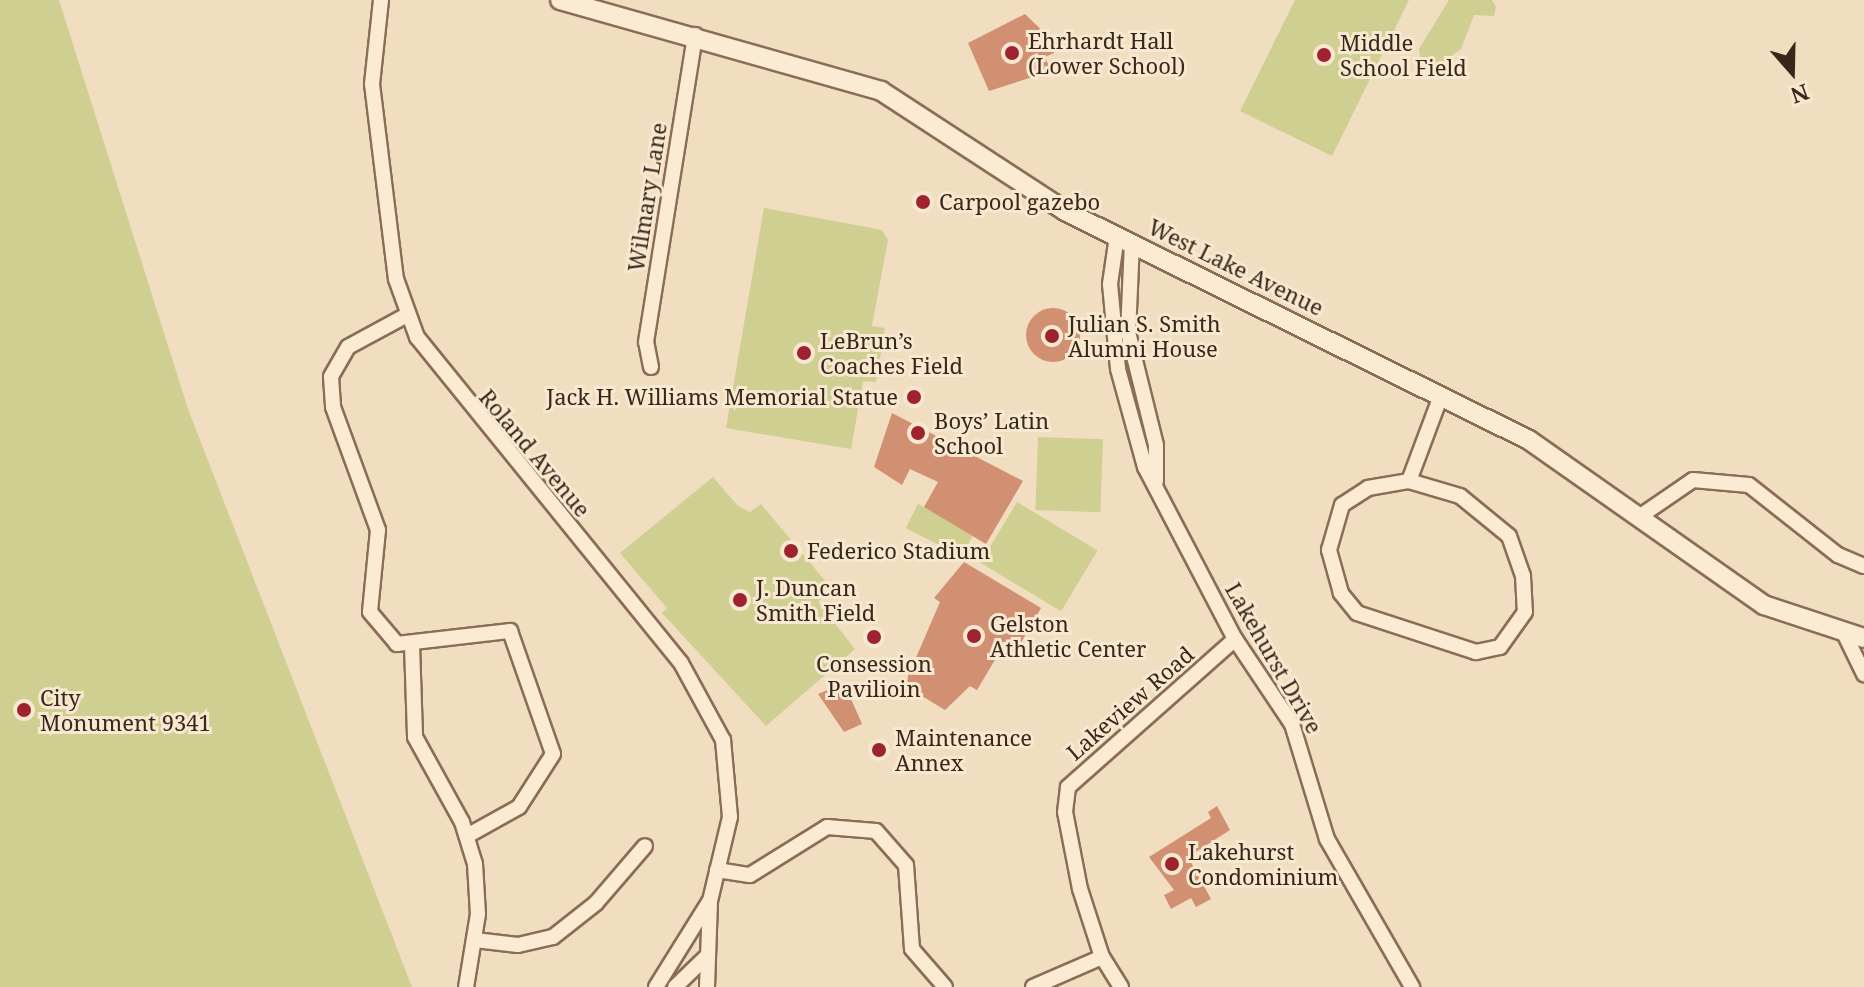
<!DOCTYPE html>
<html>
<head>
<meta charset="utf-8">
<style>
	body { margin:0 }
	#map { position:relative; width:1864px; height:987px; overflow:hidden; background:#f1ddbf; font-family:"Noto Serif",serif }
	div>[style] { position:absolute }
	.green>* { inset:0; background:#cfcf92; transform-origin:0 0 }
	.building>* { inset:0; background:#d29072 }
	.round { border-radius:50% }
	.roads { filter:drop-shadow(2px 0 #8b6d56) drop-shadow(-2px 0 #8b6d56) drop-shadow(0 2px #8b6d56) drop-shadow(0 -2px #8b6d56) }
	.minor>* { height:14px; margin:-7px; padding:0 7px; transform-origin:7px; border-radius:7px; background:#fbebd3 }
	.tertiary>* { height:18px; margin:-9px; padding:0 9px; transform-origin:9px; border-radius:9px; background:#fbebd3 }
	.dots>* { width:22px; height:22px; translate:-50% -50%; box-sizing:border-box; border:4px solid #f8e8cf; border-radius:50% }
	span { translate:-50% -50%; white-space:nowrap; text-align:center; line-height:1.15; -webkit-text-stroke:6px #f8e8cf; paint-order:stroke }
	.poi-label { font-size:22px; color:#39271c }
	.left { translate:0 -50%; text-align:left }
	.right { translate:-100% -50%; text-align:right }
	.street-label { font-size:22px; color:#39271c }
	.north { position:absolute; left:1752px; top:32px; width:80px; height:80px; -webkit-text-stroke:6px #f8e8cf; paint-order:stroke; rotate:160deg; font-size:22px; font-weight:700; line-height:32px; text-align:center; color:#39271c }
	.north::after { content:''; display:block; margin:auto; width:28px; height:36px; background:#39271c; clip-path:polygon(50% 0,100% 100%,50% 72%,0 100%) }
</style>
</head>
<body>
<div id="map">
	<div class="green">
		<div style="clip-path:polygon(0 0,59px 0,188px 409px,412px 987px,0 987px)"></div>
		<div style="clip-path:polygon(1295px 0,1409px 0,1332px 156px,1240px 111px)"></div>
		<div style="clip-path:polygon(1449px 0,1492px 0,1496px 7px,1494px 16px,1474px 15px,1461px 49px,1431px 71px,1422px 67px,1419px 49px)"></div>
		<div style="clip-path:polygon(764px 208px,882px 230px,888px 240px,872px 326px,885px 328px,876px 382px,863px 381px,851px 449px,726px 428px)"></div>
		<div style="left:1038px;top:437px;width:65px;height:73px;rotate:2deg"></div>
		<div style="clip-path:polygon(713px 477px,738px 506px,750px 512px,761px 504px,832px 589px,818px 602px,855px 649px,766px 726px,662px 613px,667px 608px,620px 553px)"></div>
		<div style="left:1017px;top:502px;width:94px;height:71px;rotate:31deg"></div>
		<div style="left:918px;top:504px;width:63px;height:27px;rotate:27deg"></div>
	</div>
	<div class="building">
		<div style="clip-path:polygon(1025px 14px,1054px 42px,1054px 53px,1045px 57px,1051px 71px,989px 91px,968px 43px)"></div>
		<div class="round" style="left:1026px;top:308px;width:54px;height:54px"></div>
		<div style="clip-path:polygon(892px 413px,1023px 481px,986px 544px,924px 507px,938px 482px,910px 469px,902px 485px,874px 467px)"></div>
		<div style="clip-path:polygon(964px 562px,1041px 608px,1014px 655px,1002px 648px,977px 690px,970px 686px,945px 710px,907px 687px,908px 676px,940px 602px,934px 598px)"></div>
		<div style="clip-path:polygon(844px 683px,862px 724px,844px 732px,818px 694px)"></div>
		<div style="clip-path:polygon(1217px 806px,1230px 830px,1188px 857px,1211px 899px,1196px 907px,1191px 898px,1171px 909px,1164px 895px,1174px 890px,1149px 857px,1211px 818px,1208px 812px)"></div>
	</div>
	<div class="roads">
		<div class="minor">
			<div style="left:381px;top:0;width:84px;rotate:96.1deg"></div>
			<div style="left:372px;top:84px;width:196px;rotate:83deg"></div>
			<div style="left:396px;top:279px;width:62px;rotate:70.1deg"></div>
			<div style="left:417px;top:337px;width:419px;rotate:51deg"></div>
			<div style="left:681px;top:663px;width:88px;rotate:61.4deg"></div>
			<div style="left:723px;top:740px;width:77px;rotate:84.8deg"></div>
			<div style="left:730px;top:817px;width:86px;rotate:103.4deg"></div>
			<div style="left:710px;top:901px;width:86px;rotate:92deg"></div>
			<div style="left:1117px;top:236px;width:49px;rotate:98.3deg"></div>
			<div style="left:1110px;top:284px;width:85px;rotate:84.6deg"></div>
			<div style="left:1118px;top:369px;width:102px;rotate:74.6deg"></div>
			<div style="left:1145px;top:467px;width:194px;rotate:62.4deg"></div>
			<div style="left:1235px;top:639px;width:102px;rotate:56.2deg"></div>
			<div style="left:1292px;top:724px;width:120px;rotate:73.1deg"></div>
			<div style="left:1327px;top:839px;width:171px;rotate:60.1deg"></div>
			<div style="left:1132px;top:242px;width:90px;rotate:92.5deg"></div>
			<div style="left:1128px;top:332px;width:116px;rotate:76.1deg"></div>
			<div style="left:1156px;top:445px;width:36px;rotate:90deg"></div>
			<div style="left:407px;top:315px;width:67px;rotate:151.5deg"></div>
			<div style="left:348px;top:347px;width:34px;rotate:120deg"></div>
			<div style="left:331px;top:377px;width:30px;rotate:86deg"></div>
			<div style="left:333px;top:407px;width:131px;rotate:69.9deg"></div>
			<div style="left:378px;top:530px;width:82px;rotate:95.6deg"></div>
			<div style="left:370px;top:612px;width:42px;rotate:49.8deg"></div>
			<div style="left:397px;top:644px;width:114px;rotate:-6.6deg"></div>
			<div style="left:510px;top:631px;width:130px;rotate:70.7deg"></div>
			<div style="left:553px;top:754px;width:63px;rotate:122.7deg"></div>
			<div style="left:519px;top:807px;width:60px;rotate:150.9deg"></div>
			<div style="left:651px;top:367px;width:25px;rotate:-101deg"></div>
			<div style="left:646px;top:342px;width:311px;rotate:-80.9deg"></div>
			<div style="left:1409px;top:481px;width:53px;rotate:16.4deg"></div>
			<div style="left:1460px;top:496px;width:63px;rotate:39.2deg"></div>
			<div style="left:1509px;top:536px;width:42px;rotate:70.7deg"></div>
			<div style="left:1523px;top:576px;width:36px;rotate:87deg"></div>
			<div style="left:1525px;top:612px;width:43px;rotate:125.5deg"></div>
			<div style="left:1500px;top:647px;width:25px;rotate:168deg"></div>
			<div style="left:1476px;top:652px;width:125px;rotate:-161.9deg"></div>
			<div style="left:1357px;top:613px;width:26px;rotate:-129deg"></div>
			<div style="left:1341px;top:593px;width:45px;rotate:-105.6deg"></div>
			<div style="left:1329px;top:550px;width:47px;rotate:-73.9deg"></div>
			<div style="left:1342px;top:505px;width:31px;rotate:-33deg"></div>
			<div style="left:1368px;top:488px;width:42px;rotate:-9.7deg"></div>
			<div style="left:1409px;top:481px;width:89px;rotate:-69.5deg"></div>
			<div style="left:1639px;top:517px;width:65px;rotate:-34.4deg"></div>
			<div style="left:1693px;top:480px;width:56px;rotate:5.1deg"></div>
			<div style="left:1749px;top:485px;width:113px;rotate:38.2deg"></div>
			<div style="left:1838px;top:555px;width:28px;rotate:23deg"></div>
			<div style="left:1844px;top:633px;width:46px;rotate:64deg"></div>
			<div style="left:412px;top:645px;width:92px;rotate:88.1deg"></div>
			<div style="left:415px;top:737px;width:97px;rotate:61.1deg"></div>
			<div style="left:462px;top:822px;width:44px;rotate:72.8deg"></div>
			<div style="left:475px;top:864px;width:50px;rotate:86.6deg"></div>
			<div style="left:478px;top:914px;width:74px;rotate:99.3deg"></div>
			<div style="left:717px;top:870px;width:33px;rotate:9deg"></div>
			<div style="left:750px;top:875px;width:91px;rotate:-31.9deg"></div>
			<div style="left:827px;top:827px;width:49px;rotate:4.7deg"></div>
			<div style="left:876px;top:831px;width:45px;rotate:48.6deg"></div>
			<div style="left:906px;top:865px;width:84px;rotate:85.9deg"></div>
			<div style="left:912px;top:949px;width:50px;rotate:49deg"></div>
			<div style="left:475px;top:940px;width:43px;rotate:6.6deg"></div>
			<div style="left:518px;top:945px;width:36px;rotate:-13deg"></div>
			<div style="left:553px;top:937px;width:55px;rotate:-38.3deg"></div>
			<div style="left:596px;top:903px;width:75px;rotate:-49.3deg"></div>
			<div style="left:656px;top:987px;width:100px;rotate:-58.1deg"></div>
			<div style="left:675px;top:987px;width:45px;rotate:-44.1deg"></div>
			<div style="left:1033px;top:987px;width:75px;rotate:-23.5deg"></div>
			<div style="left:1121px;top:987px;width:36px;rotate:-122deg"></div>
			<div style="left:1102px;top:957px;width:71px;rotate:-107.9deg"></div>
			<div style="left:1080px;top:889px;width:78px;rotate:-101deg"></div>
			<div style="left:1065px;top:812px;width:25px;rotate:-83deg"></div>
			<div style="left:1068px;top:787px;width:223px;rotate:-41.5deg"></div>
		</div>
		<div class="tertiary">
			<div style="left:560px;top:0;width:334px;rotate:15.8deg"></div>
			<div style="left:881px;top:91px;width:220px;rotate:33.1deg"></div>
			<div style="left:1065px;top:211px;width:517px;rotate:26.27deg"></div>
			<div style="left:1529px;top:440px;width:287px;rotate:35.1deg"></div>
			<div style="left:1764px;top:605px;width:105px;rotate:18.3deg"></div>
		</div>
	</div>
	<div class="dots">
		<div style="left:1012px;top:53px;background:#9e2230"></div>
		<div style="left:1324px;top:55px;background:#9e2230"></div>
		<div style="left:923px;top:202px;background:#9e2230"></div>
		<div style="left:1052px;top:336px;background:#9e2230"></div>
		<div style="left:804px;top:353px;background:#9e2230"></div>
		<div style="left:914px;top:397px;background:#9e2230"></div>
		<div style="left:918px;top:433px;background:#9e2230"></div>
		<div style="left:791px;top:551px;background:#9e2230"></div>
		<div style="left:740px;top:600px;background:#9e2230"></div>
		<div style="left:974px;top:636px;background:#9e2230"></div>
		<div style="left:874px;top:637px;background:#9e2230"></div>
		<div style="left:24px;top:710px;background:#9e2230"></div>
		<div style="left:879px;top:750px;background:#9e2230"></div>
		<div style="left:1172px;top:864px;background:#9e2230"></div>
	</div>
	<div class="poi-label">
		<span class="left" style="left:1028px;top:53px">Ehrhardt Hall<br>(Lower School)</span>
		<span class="left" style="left:1340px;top:55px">Middle<br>School Field</span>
		<span class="left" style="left:939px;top:202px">Carpool gazebo</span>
		<span class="left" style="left:1068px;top:336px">Julian S. Smith<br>Alumni House</span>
		<span class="left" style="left:820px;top:353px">LeBrun’s<br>Coaches Field</span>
		<span class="right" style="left:898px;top:397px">Jack H. Williams Memorial Statue</span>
		<span class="left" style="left:934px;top:433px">Boys’ Latin<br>School</span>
		<span class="left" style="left:807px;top:551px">Federico Stadium</span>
		<span class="left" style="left:756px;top:600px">J. Duncan<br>Smith Field</span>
		<span class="left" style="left:990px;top:636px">Gelston<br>Athletic Center</span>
		<span style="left:874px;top:676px">Consession<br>Pavilioin</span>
		<span class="left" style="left:40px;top:710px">City<br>Monument 9341</span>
		<span class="left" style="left:895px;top:750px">Maintenance<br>Annex</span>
		<span class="left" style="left:1188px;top:864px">Lakehurst<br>Condominium</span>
	</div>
	<div class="street-label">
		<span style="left:647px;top:197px;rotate:-81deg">Wilmary Lane</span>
		<span style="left:1236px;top:267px;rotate:26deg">West Lake Avenue</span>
		<span style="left:535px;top:453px;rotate:50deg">Roland Avenue</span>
		<span style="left:1274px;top:658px;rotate:60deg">Lakehurst Drive</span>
		<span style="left:1130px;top:703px;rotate:-41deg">Lakeview Road</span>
	</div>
	<div class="north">N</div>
</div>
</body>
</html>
